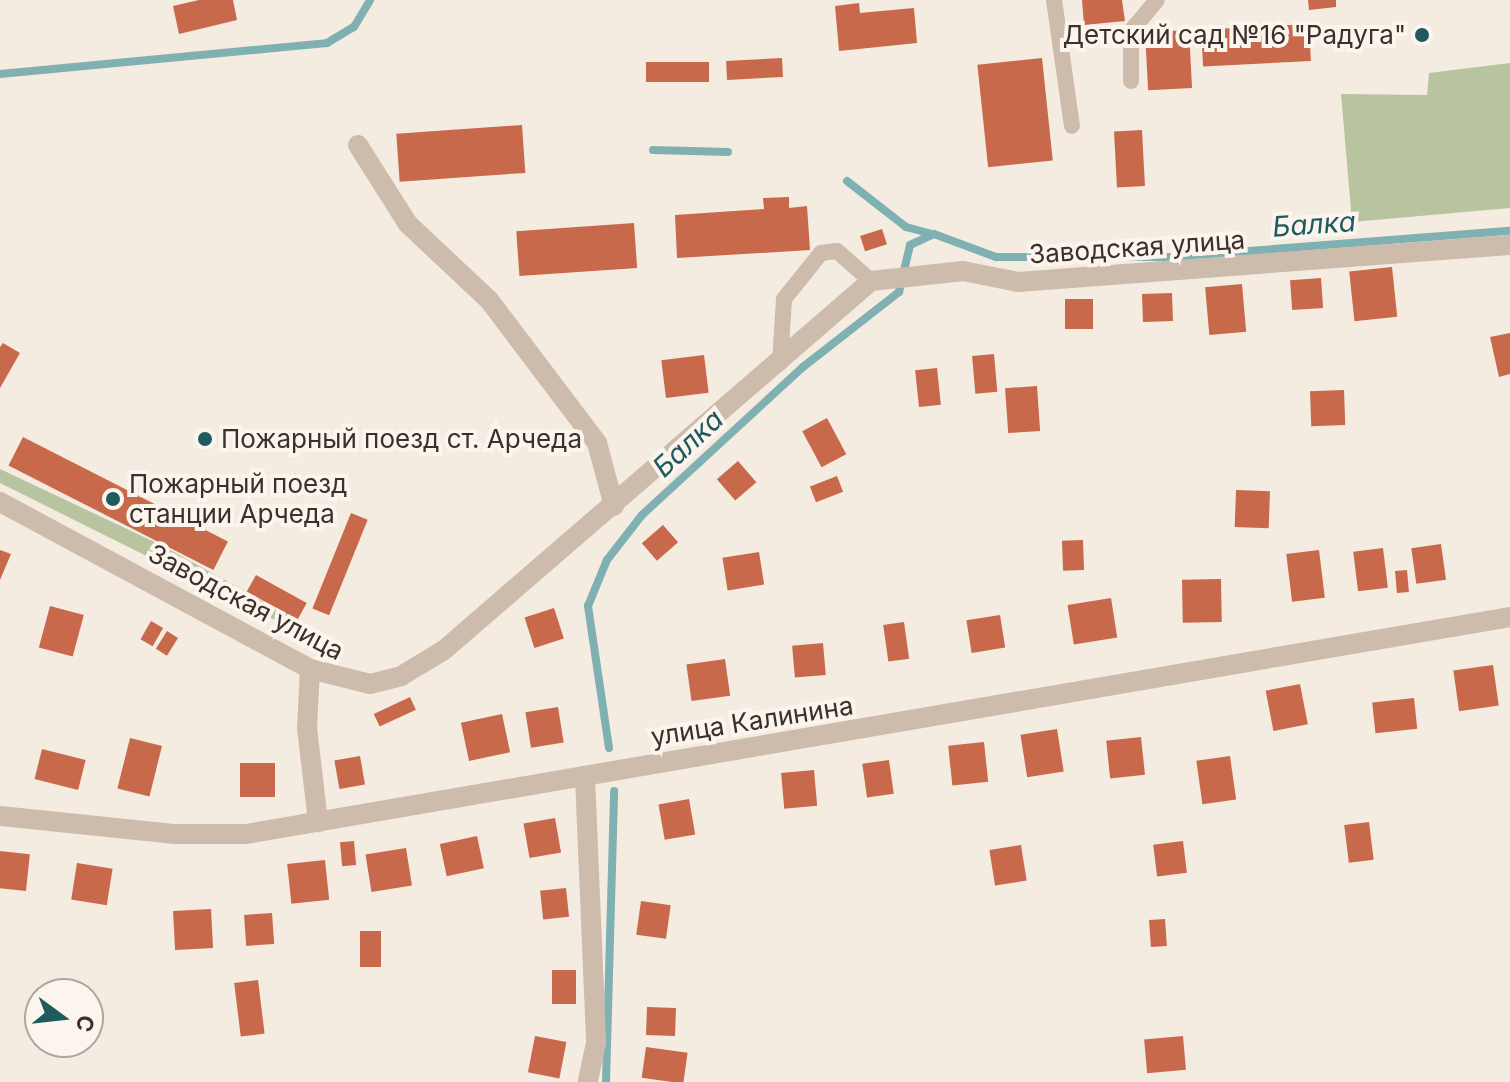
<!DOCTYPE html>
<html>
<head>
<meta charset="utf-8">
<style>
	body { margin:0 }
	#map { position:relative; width:1510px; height:1082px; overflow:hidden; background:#f4ebe1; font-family:Inter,sans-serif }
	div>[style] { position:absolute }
	.green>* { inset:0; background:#b8c4a0 }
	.stream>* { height:8px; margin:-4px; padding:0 4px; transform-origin:4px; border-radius:4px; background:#7fb0b2 }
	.building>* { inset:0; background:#c8694b; transform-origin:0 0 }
	.lane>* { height:16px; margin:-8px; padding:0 8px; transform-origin:8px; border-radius:8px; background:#cdbbac }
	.street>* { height:20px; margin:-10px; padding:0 10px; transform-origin:10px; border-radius:10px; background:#cdbbac }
	.dots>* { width:22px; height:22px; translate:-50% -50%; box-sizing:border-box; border:4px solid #fbf5ee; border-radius:50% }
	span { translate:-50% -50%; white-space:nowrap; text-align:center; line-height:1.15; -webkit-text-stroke:8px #fbf5ee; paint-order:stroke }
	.poi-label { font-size:26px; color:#3b302b }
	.right { translate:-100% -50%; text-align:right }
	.left { translate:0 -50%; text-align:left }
	.street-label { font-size:26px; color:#3b302b }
	.water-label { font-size:28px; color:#1f5a5e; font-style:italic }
	.north { position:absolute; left:24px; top:978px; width:80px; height:80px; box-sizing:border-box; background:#fbf5ee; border:2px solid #aea6a0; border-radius:50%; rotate:105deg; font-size:22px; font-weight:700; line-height:32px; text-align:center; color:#3b302b }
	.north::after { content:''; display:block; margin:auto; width:28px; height:36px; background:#1f5a5e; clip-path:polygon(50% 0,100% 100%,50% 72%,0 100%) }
</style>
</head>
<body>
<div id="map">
	<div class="green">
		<div style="clip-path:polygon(1510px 63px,1510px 208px,1352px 222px,1341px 94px,1427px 95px,1429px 73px)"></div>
		<div style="clip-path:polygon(0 469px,163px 546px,297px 620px,283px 624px,0 483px)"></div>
	</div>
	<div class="stream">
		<div style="left:0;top:74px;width:328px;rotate:-5.4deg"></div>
		<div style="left:327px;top:43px;width:31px;rotate:-31deg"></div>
		<div style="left:354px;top:27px;width:31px;rotate:-59deg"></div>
		<div style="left:653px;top:150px;width:75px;rotate:1.5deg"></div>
		<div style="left:847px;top:181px;width:75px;rotate:37.9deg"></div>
		<div style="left:906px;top:227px;width:28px;rotate:15deg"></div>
		<div style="left:609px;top:748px;width:144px;rotate:-98.4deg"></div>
		<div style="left:588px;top:606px;width:50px;rotate:-67.6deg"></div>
		<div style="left:607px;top:560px;width:57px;rotate:-52.1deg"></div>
		<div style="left:642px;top:515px;width:219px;rotate:-42.6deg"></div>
		<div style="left:803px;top:367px;width:122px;rotate:-38deg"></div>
		<div style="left:899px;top:292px;width:48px;rotate:-76.8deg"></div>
		<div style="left:910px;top:245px;width:26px;rotate:-25deg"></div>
		<div style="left:934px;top:234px;width:66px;rotate:20.4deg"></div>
		<div style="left:996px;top:257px;width:174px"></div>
		<div style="left:1170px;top:257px;width:341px;rotate:-4.4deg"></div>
		<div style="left:606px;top:1082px;width:291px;rotate:-88.4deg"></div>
	</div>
	<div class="building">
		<div style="clip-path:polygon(199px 0,233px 0,237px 20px,179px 34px,173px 6px)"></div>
		<div style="clip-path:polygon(1082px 0,1122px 0,1125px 21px,1084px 25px)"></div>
		<div style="clip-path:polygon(1308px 0,1336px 0,1336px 7px,1309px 10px)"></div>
		<div style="clip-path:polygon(859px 3px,860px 13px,914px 8px,917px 43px,839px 51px,835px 6px)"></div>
		<div style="left:1309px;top:24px;width:37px;height:108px;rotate:87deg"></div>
		<div style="left:1189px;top:30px;width:58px;height:44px;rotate:87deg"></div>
		<div style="left:782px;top:58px;width:19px;height:56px;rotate:87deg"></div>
		<div style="left:1042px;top:58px;width:103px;height:65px;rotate:84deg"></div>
		<div style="left:709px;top:62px;width:20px;height:63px;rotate:90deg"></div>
		<div style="left:522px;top:125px;width:48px;height:126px;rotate:86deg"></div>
		<div style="left:1142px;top:130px;width:56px;height:28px;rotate:87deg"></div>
		<div style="clip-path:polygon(789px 197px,789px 208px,807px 206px,810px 250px,677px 258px,675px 215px,764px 209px,763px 198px)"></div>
		<div style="left:634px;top:223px;width:45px;height:118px;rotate:86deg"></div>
		<div style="left:882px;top:229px;width:16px;height:23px;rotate:72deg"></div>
		<div style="left:1392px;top:267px;width:50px;height:43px;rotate:84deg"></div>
		<div style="left:1321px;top:278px;width:30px;height:31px;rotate:86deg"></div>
		<div style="left:1242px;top:284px;width:48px;height:37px;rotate:85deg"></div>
		<div style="left:1172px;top:293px;width:28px;height:30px;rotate:88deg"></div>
		<div style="left:1065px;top:299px;width:28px;height:30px"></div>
		<div style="clip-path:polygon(1510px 333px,1510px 374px,1499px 377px,1490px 337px)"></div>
		<div style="clip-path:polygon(3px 343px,20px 353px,0 388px,0 347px)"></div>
		<div style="left:994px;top:354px;width:38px;height:22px;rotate:85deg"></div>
		<div style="left:704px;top:355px;width:38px;height:43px;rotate:83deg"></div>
		<div style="left:937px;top:368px;width:37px;height:22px;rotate:84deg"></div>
		<div style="left:1037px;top:386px;width:45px;height:32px;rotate:86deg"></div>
		<div style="left:1344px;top:390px;width:35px;height:34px;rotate:88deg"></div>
		<div style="left:827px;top:418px;width:41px;height:28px;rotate:62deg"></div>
		<div style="left:23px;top:437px;width:230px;height:32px;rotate:27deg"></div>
		<div style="left:738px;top:461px;width:28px;height:28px;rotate:49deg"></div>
		<div style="left:837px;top:476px;width:17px;height:29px;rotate:69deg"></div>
		<div style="left:1236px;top:490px;width:34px;height:37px;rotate:2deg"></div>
		<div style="left:351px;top:513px;width:18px;height:103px;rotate:22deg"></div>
		<div style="left:663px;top:525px;width:23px;height:28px;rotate:49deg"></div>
		<div style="left:1083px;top:540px;width:30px;height:21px;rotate:88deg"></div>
		<div style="left:1441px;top:544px;width:36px;height:30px;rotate:82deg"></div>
		<div style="left:1383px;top:548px;width:40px;height:30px;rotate:83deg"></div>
		<div style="clip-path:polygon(0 550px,11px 554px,0 580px)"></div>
		<div style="left:1319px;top:550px;width:48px;height:33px;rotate:83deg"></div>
		<div style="left:759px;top:552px;width:33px;height:37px;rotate:81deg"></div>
		<div style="left:1407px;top:570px;width:22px;height:12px;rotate:85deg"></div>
		<div style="left:256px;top:575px;width:58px;height:19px;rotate:29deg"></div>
		<div style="left:1221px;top:579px;width:43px;height:39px;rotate:89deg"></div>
		<div style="left:1111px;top:598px;width:40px;height:44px;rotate:81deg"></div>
		<div style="left:50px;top:606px;width:35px;height:43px;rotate:15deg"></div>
		<div style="left:554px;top:608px;width:32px;height:31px;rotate:72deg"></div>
		<div style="left:1000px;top:615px;width:33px;height:34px;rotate:81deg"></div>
		<div style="left:151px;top:621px;width:14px;height:21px;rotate:30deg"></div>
		<div style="left:904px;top:622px;width:37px;height:21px;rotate:82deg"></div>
		<div style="left:167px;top:631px;width:13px;height:21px;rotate:32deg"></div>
		<div style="left:823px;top:643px;width:32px;height:31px;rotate:85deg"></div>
		<div style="left:725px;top:659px;width:37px;height:39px;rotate:82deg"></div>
		<div style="left:1493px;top:665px;width:41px;height:40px;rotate:82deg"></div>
		<div style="left:1300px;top:684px;width:41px;height:35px;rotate:79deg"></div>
		<div style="left:410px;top:697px;width:14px;height:40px;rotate:65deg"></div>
		<div style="left:1414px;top:698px;width:31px;height:42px;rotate:84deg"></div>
		<div style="left:558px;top:707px;width:36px;height:33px;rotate:81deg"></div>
		<div style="left:502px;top:714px;width:39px;height:42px;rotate:78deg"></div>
		<div style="left:1057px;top:729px;width:43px;height:37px;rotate:81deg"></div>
		<div style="left:1141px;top:737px;width:38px;height:35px;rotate:84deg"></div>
		<div style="left:130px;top:738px;width:33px;height:52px;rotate:14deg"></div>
		<div style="left:984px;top:742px;width:40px;height:36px;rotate:84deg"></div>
		<div style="left:42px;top:749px;width:45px;height:31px;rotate:14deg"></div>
		<div style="left:360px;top:756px;width:29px;height:26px;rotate:80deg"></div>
		<div style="left:1230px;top:756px;width:44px;height:34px;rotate:82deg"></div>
		<div style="left:889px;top:760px;width:34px;height:27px;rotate:82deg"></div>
		<div style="left:240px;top:763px;width:35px;height:34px"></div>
		<div style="left:814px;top:770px;width:36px;height:33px;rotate:85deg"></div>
		<div style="left:689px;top:799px;width:36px;height:31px;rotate:80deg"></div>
		<div style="left:555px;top:818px;width:35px;height:32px;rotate:80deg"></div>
		<div style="left:1369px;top:822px;width:38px;height:25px;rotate:83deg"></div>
		<div style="left:477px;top:836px;width:33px;height:38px;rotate:78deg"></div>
		<div style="left:354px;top:841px;width:24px;height:14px;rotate:85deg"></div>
		<div style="left:1183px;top:841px;width:32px;height:30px;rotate:83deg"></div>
		<div style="left:1021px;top:845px;width:36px;height:32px;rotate:81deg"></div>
		<div style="left:406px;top:848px;width:38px;height:41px;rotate:81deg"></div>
		<div style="left:0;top:851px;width:30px;height:37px;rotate:6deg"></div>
		<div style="left:325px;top:860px;width:40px;height:38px;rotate:84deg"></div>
		<div style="left:77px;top:863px;width:36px;height:37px;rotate:9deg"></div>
		<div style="left:566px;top:888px;width:29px;height:26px;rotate:84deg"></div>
		<div style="left:641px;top:901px;width:30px;height:34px;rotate:8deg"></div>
		<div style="left:211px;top:909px;width:39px;height:38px;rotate:87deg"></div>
		<div style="left:272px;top:913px;width:31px;height:28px;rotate:86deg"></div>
		<div style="left:1165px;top:919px;width:27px;height:16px;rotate:86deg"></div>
		<div style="left:381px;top:931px;width:36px;height:21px;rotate:90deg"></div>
		<div style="left:552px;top:970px;width:24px;height:34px"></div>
		<div style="left:258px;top:980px;width:54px;height:24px;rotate:83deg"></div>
		<div style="left:647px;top:1007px;width:29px;height:28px;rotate:2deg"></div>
		<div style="left:535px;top:1036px;width:32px;height:37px;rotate:11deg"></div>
		<div style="left:1183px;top:1036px;width:34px;height:39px;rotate:85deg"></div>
		<div style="left:646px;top:1047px;width:42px;height:31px;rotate:8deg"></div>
	</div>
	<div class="lane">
		<div style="left:1054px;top:0;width:127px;rotate:81.9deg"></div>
		<div style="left:1131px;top:81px;width:50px;rotate:-90deg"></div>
		<div style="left:1131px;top:31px;width:40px;rotate:-50deg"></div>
		<div style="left:780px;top:363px;width:64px;rotate:-86.4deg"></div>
		<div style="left:784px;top:299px;width:59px;rotate:-51.2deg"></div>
		<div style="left:821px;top:253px;width:16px;rotate:-7deg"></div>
		<div style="left:837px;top:251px;width:45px;rotate:41.4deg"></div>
	</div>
	<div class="street">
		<div style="left:358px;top:145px;width:93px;rotate:57.7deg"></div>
		<div style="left:408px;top:224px;width:111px;rotate:43.2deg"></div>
		<div style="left:489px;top:300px;width:179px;rotate:52.9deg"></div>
		<div style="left:597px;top:443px;width:65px;rotate:74.9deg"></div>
		<div style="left:0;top:502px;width:352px;rotate:28.3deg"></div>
		<div style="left:310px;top:669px;width:62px;rotate:14deg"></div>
		<div style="left:370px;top:684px;width:32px;rotate:-14deg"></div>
		<div style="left:401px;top:676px;width:50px;rotate:-31.2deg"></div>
		<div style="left:444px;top:650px;width:564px;rotate:-40.83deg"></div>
		<div style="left:871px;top:281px;width:93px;rotate:-6.2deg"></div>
		<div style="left:963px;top:271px;width:56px;rotate:11.3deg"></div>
		<div style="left:1018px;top:282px;width:493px;rotate:-4.3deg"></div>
		<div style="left:310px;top:669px;width:59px;rotate:92.9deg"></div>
		<div style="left:307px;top:728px;width:95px;rotate:83.3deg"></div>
		<div style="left:585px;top:777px;width:266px;rotate:87.6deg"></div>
		<div style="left:596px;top:1043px;width:40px;rotate:102deg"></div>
		<div style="left:0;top:816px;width:174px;rotate:5.9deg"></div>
		<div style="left:173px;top:834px;width:73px"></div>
		<div style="left:246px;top:834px;width:1282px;rotate:-9.74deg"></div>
	</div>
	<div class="dots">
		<div style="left:1422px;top:35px;background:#1f5a5e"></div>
		<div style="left:205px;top:439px;background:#1f5a5e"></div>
		<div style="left:113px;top:499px;background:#1f5a5e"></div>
	</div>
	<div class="poi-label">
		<span class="right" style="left:1406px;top:35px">Детский сад №16 "Радуга"</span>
		<span class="left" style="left:221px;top:439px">Пожарный поезд ст. Арчеда</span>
		<span class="left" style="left:129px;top:499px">Пожарный поезд<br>станции Арчеда</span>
	</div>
	<div class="street-label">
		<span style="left:1137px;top:247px;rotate:-4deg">Заводская улица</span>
		<span style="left:246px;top:602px;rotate:28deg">Заводская улица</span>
		<span style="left:752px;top:721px;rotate:-9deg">улица Калинина</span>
	</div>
	<div class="water-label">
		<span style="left:1314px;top:224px;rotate:-4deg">Балка</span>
		<span style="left:688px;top:443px;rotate:-43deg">Балка</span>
	</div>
	<div class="north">С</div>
</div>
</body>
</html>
